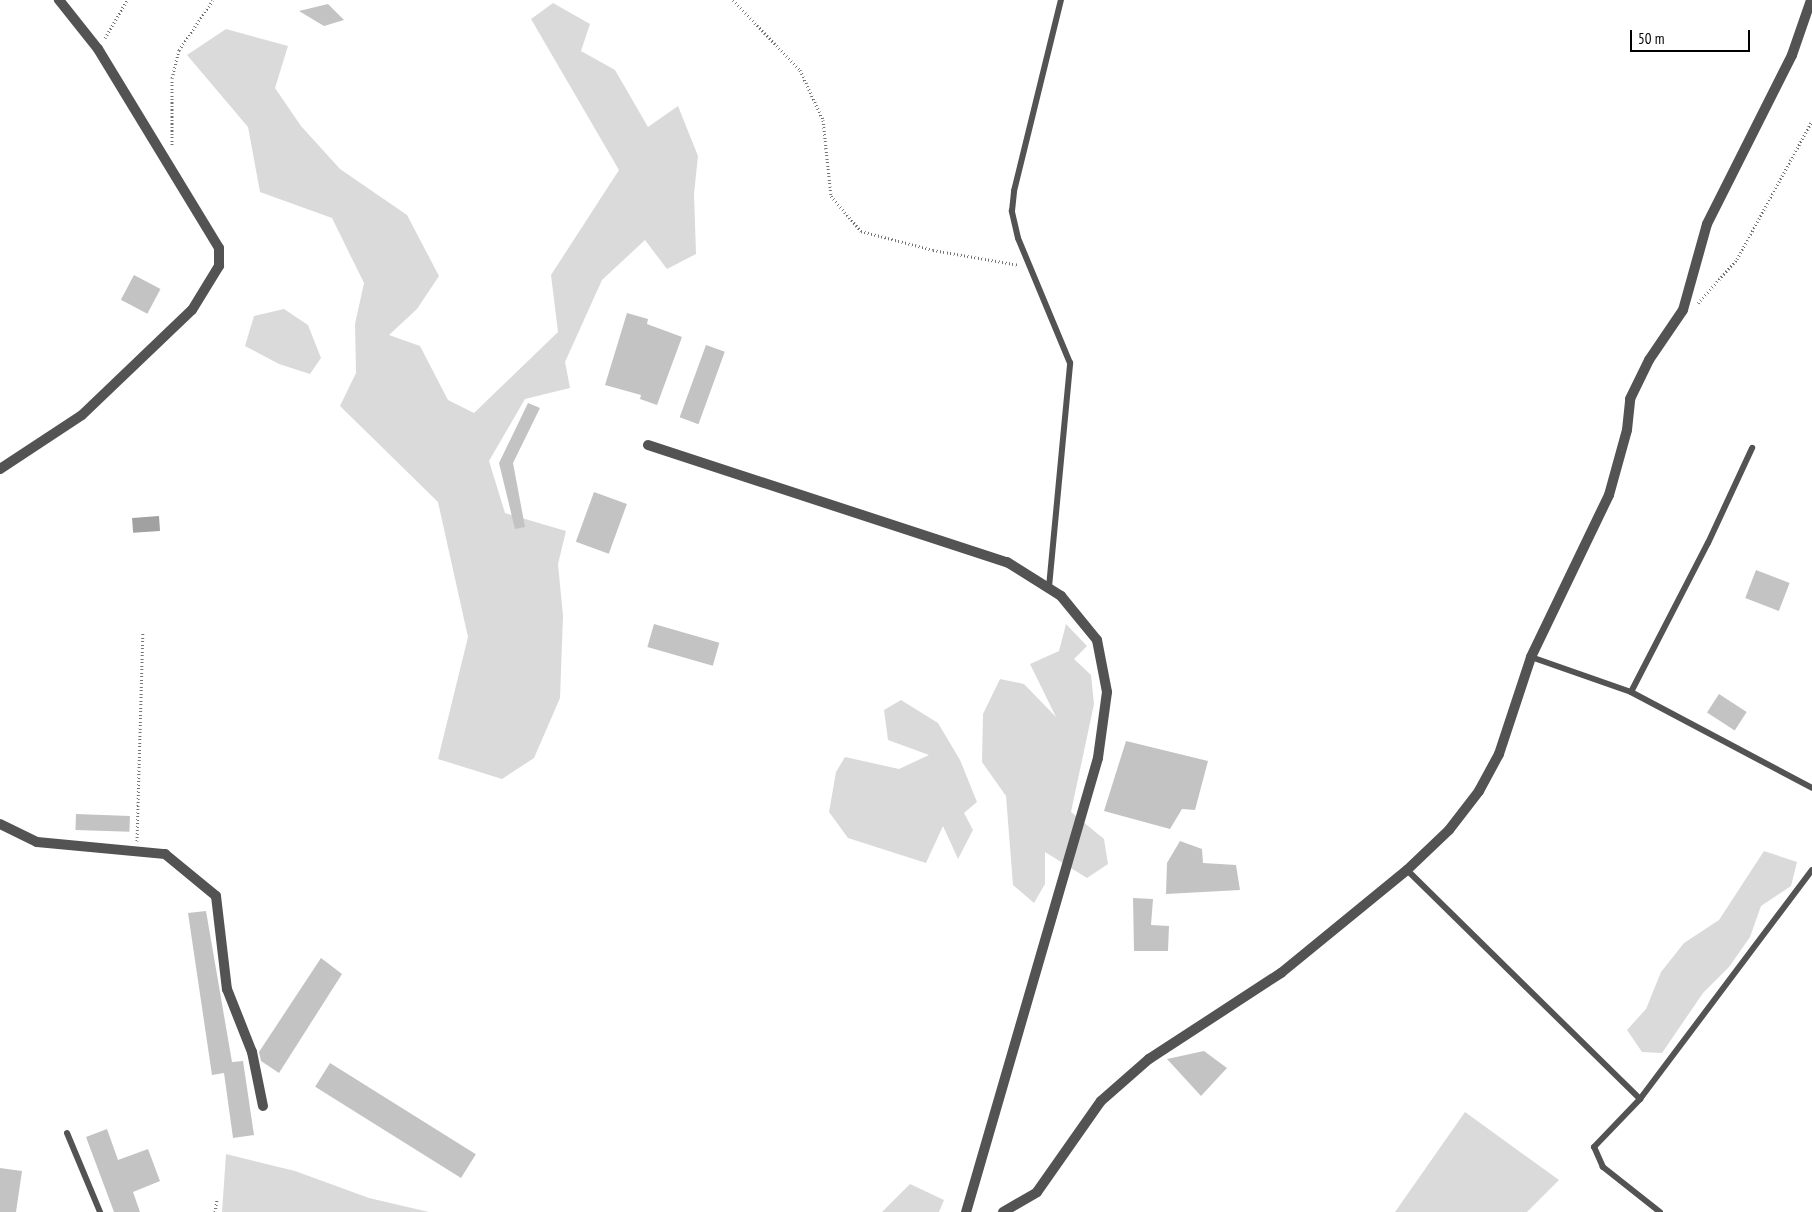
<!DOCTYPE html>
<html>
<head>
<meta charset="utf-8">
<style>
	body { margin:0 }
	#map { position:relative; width:1812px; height:1212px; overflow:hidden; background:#fff; font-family:"PT Sans Narrow",sans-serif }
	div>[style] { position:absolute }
	.green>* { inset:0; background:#dadada }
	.water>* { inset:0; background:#a1a1a1; transform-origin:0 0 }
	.building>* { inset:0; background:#c3c3c3; transform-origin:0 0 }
	.path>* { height:3px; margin-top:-1.5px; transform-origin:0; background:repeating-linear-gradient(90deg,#757575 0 1px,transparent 0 3.5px) }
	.lane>* { height:6px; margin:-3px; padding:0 3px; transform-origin:3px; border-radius:3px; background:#535353 }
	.street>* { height:10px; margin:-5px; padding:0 5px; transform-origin:5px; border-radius:5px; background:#535353 }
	span { translate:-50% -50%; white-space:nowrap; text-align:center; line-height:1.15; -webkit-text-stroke:5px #fff; paint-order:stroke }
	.scale { position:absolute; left:1630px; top:30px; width:120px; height:22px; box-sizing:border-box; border:2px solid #000; border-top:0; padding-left:6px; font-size:15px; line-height:18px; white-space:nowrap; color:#000; -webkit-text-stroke:4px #fff; paint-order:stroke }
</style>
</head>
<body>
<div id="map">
	<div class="green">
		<div style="clip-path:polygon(553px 3px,590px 24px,581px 51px,615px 70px,648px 127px,678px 106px,698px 156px,694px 194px,696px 254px,667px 269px,645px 240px,602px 280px,565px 362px,570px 388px,525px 399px,489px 461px,505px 513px,566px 531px,558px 564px,563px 616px,560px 698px,534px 758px,502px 779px,438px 759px,468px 637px,438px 502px,340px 406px,356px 373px,355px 324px,364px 283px,332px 218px,260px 192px,248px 127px,187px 55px,226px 29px,288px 46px,275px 88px,301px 126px,340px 169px,407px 215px,439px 276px,417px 309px,389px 335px,420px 346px,448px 400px,474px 413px,558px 332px,551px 275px,619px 170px,531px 19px)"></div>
		<div style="clip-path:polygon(284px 309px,308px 325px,321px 358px,310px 374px,279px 364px,245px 346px,254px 316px)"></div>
		<div style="clip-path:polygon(1066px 624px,1087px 646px,1074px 659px,1091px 675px,1094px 704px,1071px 812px,1104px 839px,1108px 864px,1087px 878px,1045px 852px,1045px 884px,1034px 903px,1013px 885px,1006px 796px,982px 762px,983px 714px,1000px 679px,1024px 684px,1056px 717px,1030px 664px,1059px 651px)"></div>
		<div style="clip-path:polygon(901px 700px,938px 723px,960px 760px,977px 802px,964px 813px,973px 830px,958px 859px,943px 826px,926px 863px,848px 838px,829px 812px,836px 772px,845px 757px,899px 769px,929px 755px,888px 740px,884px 710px)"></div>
		<div style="clip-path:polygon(1764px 851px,1797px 862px,1791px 886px,1761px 906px,1750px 937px,1729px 967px,1703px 993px,1662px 1053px,1642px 1052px,1627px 1030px,1646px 1009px,1661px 972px,1684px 943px,1719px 920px)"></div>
		<div style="clip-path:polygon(1465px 1112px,1559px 1180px,1527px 1212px,1395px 1212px)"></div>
		<div style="clip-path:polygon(226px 1154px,295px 1171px,369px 1198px,429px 1212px,222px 1212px)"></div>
		<div style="clip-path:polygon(910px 1184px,944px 1200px,939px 1212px,882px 1212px)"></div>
	</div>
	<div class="water">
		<div style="left:159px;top:516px;width:15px;height:27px;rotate:86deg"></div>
	</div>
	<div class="building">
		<div style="clip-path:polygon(328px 4px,344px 20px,324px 26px,299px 11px)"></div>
		<div style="left:134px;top:275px;width:30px;height:28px;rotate:28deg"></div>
		<div style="clip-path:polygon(627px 313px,648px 319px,647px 324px,682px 337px,657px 405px,640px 399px,641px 395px,605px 385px)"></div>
		<div style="left:706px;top:345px;width:20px;height:77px;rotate:20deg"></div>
		<div style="clip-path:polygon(528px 403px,540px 408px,513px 463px,525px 527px,515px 529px,499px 463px)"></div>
		<div style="left:594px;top:492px;width:35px;height:53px;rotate:20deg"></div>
		<div style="left:1756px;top:570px;width:36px;height:30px;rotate:21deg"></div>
		<div style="left:654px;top:624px;width:68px;height:24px;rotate:16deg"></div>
		<div style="left:1719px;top:694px;width:33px;height:22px;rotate:33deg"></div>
		<div style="clip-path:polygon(1126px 741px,1208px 761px,1195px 810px,1182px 809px,1170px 829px,1104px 811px)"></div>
		<div style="left:76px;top:814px;width:54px;height:16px;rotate:2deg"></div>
		<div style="clip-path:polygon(1180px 841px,1202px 849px,1203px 863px,1236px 865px,1240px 890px,1166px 894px,1167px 863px)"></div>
		<div style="clip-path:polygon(1133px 898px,1153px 899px,1151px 925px,1169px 926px,1168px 951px,1134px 951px)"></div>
		<div style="clip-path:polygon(206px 911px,232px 1062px,243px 1061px,254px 1135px,233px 1138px,224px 1073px,212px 1075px,188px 913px)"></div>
		<div style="clip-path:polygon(321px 958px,342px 974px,279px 1073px,261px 1061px,259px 1052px)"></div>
		<div style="clip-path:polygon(1204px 1051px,1227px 1068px,1201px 1096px,1167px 1059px)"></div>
		<div style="left:330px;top:1063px;width:172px;height:28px;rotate:32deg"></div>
		<div style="clip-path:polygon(107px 1129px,118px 1160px,148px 1149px,160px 1181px,133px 1192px,140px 1212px,114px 1212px,86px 1137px)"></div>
		<div style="clip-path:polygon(0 1168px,22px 1171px,16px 1212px,0 1212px)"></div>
	</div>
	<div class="path">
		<div style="left:733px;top:0;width:97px;rotate:46.3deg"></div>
		<div style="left:800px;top:70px;width:55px;rotate:65.3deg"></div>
		<div style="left:823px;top:120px;width:76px;rotate:84deg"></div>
		<div style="left:831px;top:196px;width:46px;rotate:49.4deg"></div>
		<div style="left:861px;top:231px;width:74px;rotate:14.8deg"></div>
		<div style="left:933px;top:250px;width:87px;rotate:9.9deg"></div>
		<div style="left:105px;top:38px;width:44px;rotate:-59.9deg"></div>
		<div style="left:172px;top:145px;width:67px;rotate:-90deg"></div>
		<div style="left:172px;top:78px;width:29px;rotate:-76deg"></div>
		<div style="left:179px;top:50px;width:60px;rotate:-55.8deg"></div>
		<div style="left:1698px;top:303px;width:59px;rotate:-48.4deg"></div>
		<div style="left:1737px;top:259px;width:157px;rotate:-61.5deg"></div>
		<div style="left:137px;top:841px;width:209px;rotate:-88.4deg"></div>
		<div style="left:215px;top:1212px;width:13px;rotate:-81deg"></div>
	</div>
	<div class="lane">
		<div style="left:1049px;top:587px;width:225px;rotate:-84.6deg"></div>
		<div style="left:1070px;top:363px;width:135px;rotate:-112.6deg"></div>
		<div style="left:1018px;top:238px;width:28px;rotate:-103deg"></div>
		<div style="left:1012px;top:211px;width:20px;rotate:-84deg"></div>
		<div style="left:1014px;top:191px;width:197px;rotate:-76.2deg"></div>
		<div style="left:1531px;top:657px;width:106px;rotate:19.3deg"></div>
		<div style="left:1631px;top:692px;width:205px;rotate:27.9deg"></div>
		<div style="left:1631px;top:692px;width:168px;rotate:-62.7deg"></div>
		<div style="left:1708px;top:543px;width:105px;rotate:-65.1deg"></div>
		<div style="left:1407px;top:870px;width:327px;rotate:44.5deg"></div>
		<div style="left:67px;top:1133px;width:86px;rotate:67.3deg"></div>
		<div style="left:1660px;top:1212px;width:73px;rotate:-141.7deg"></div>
		<div style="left:1603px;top:1167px;width:22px;rotate:-114deg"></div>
		<div style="left:1594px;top:1147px;width:66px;rotate:-46.2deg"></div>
		<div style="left:1640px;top:1099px;width:286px;rotate:-53.1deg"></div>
	</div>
	<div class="street">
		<div style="left:648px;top:445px;width:378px;rotate:18.1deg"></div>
		<div style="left:1007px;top:562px;width:64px;rotate:32.2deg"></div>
		<div style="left:1061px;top:596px;width:57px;rotate:50.7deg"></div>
		<div style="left:1097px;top:640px;width:53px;rotate:79.1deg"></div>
		<div style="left:1107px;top:692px;width:67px;rotate:97.8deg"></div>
		<div style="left:1098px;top:758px;width:473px;rotate:106.2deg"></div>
		<div style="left:0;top:469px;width:98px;rotate:-33.4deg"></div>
		<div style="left:82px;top:415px;width:152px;rotate:-43.7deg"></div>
		<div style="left:192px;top:310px;width:52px;rotate:-58.5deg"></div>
		<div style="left:219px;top:266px;width:18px;rotate:-90deg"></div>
		<div style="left:219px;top:248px;width:233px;rotate:-121.3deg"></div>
		<div style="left:98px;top:49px;width:63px;rotate:-128.5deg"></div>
		<div style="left:0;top:824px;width:41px;rotate:25.9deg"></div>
		<div style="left:37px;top:842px;width:129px;rotate:5.4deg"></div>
		<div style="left:165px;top:854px;width:66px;rotate:39.5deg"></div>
		<div style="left:216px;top:896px;width:94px;rotate:83.3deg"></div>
		<div style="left:227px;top:989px;width:68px;rotate:68.4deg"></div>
		<div style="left:252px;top:1052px;width:55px;rotate:78.5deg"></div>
		<div style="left:1003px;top:1212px;width:39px;rotate:-30deg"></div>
		<div style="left:1037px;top:1192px;width:111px;rotate:-54.9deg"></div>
		<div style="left:1101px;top:1101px;width:64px;rotate:-41.2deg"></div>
		<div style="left:1149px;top:1059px;width:158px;rotate:-33.1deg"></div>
		<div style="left:1281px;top:973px;width:163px;rotate:-39.3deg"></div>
		<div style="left:1407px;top:870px;width:58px;rotate:-43.6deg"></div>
		<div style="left:1449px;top:830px;width:49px;rotate:-52.4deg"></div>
		<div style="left:1479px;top:791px;width:42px;rotate:-61.6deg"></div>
		<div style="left:1499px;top:754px;width:102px;rotate:-71.7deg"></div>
		<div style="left:1531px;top:657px;width:180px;rotate:-64.3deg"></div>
		<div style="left:1609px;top:495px;width:67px;rotate:-74.5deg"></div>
		<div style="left:1627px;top:430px;width:31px;rotate:-84deg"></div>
		<div style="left:1630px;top:399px;width:43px;rotate:-64deg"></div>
		<div style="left:1649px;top:360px;width:60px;rotate:-55.8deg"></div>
		<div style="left:1683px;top:310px;width:89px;rotate:-74.4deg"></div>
		<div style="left:1707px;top:224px;width:189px;rotate:-63.3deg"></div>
		<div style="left:1792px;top:55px;width:58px;rotate:-70.9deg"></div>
	</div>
	<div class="scale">50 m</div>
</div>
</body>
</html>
